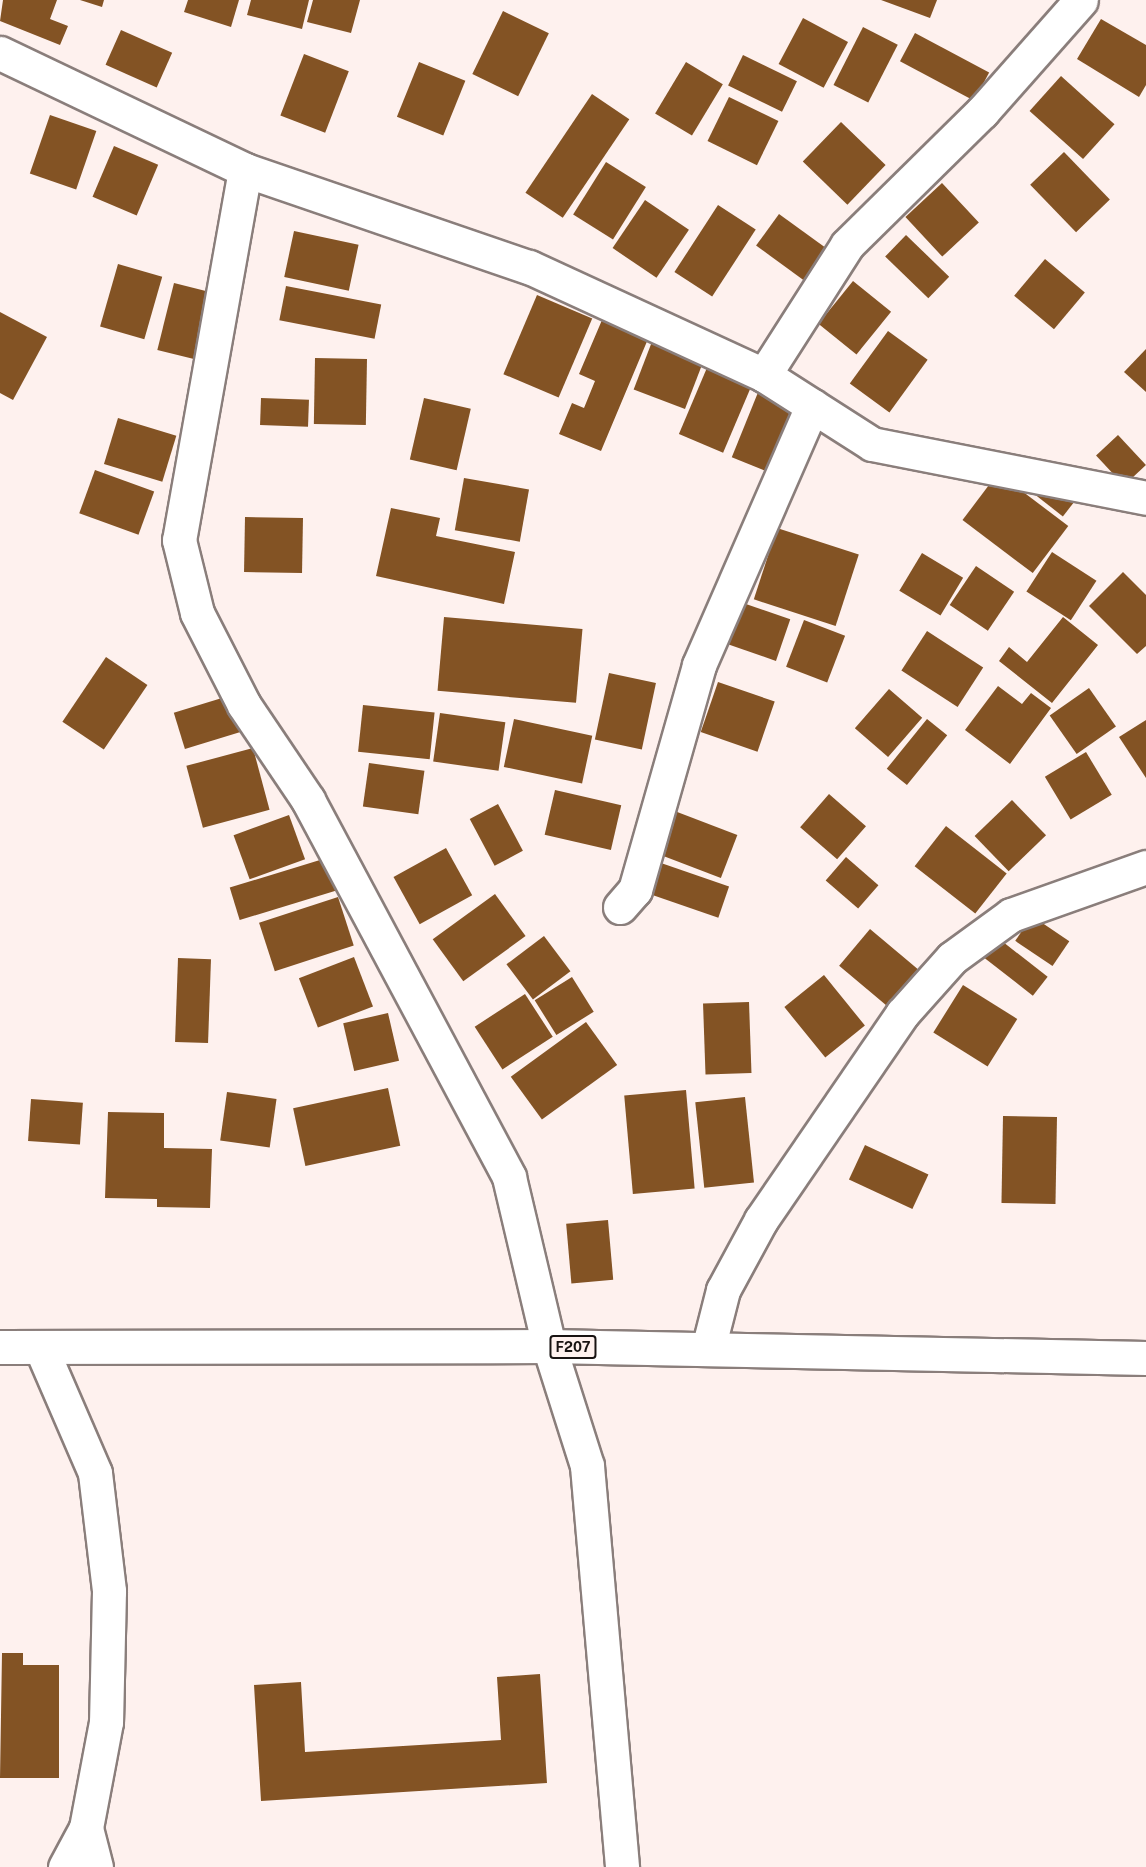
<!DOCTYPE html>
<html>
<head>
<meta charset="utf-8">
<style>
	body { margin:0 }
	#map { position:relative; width:1146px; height:1867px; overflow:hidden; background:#fef1ee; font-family:"Public Sans",sans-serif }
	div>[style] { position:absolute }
	.building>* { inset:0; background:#835324; transform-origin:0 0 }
	.roads { filter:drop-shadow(2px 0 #8a7e7b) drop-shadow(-2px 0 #8a7e7b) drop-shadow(0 2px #8a7e7b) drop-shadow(0 -2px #8a7e7b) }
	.street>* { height:33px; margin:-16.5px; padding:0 16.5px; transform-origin:16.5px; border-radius:16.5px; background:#fff }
	.primary>* { height:33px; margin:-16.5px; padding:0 16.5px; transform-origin:16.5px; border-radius:16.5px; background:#fff }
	span { translate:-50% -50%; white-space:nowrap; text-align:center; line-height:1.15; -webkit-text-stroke:6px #fef1ee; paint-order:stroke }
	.shield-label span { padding:2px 4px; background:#fef1ee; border:2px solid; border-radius:4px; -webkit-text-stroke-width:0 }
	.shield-label { font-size:14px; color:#181312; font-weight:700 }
</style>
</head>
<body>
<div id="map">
	<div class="building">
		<div style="clip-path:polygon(3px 0,57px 0,50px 19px,68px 26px,60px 45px,0 21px)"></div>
		<div style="clip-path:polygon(80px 0,104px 0,102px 7px)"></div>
		<div style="clip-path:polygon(188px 0,239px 0,231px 27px,184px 12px)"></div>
		<div style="clip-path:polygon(251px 0,309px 0,302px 29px,247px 15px)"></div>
		<div style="clip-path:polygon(313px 0,360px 0,351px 33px,307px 22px)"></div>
		<div style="clip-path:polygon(881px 0,937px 0,930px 18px)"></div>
		<div style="left:503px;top:11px;width:51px;height:70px;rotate:26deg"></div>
		<div style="left:803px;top:18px;width:51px;height:52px;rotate:28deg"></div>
		<div style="clip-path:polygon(1101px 19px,1146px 45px,1146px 85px,1139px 97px,1077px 59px)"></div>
		<div style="left:863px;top:27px;width:39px;height:65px;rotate:27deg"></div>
		<div style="left:121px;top:30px;width:56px;height:38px;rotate:24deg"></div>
		<div style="left:915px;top:33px;width:84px;height:32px;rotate:28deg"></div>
		<div style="left:304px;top:54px;width:48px;height:66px;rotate:21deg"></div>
		<div style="left:743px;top:55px;width:60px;height:34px;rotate:26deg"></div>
		<div style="left:419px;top:62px;width:50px;height:59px;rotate:22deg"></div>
		<div style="left:686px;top:62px;width:43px;height:60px;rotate:31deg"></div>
		<div style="left:1061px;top:76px;width:72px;height:47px;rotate:42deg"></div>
		<div style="left:592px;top:94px;width:45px;height:119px;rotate:34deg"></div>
		<div style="left:729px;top:97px;width:55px;height:49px;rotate:26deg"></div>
		<div style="left:50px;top:115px;width:49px;height:62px;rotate:19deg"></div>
		<div style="left:841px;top:122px;width:62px;height:55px;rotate:44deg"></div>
		<div style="left:114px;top:146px;width:48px;height:55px;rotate:23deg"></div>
		<div style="left:1064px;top:152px;width:66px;height:47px;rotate:46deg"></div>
		<div style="left:606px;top:162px;width:47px;height:62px;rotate:32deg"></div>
		<div style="left:942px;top:183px;width:54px;height:50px;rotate:47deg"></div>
		<div style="left:645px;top:200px;width:53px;height:58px;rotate:34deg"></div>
		<div style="left:718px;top:205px;width:45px;height:80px;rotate:33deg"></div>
		<div style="left:779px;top:214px;width:64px;height:39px;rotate:36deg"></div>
		<div style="left:294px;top:231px;width:66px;height:47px;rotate:12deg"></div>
		<div style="left:906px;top:235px;width:60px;height:30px;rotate:44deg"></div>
		<div style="left:1045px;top:259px;width:52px;height:48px;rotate:40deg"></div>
		<div style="left:118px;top:264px;width:46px;height:65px;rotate:16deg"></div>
		<div style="left:853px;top:281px;width:49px;height:55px;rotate:39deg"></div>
		<div style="left:174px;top:283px;width:44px;height:69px;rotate:14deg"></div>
		<div style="left:286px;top:286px;width:97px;height:35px;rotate:11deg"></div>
		<div style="left:537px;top:295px;width:60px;height:86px;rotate:23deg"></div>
		<div style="clip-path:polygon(0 312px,47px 337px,13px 400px,0 393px)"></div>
		<div style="clip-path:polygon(602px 320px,648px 339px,601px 451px,559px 434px,572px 403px,584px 408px,595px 381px,579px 374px)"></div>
		<div style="left:888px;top:331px;width:49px;height:65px;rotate:36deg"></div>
		<div style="left:653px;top:339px;width:55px;height:54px;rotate:21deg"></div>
		<div style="clip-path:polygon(1146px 349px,1146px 392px,1124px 372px)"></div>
		<div style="left:315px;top:358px;width:52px;height:66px;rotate:1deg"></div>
		<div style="left:709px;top:363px;width:48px;height:77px;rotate:23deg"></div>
		<div style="left:761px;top:385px;width:48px;height:78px;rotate:22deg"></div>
		<div style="left:261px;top:398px;width:48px;height:27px;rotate:2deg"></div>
		<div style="left:424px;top:398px;width:48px;height:63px;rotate:13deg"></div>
		<div style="left:118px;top:418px;width:61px;height:48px;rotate:17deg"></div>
		<div style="left:1118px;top:435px;width:41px;height:30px;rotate:47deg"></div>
		<div style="left:1043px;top:459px;width:51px;height:33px;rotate:38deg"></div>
		<div style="left:95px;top:470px;width:63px;height:46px;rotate:20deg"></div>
		<div style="left:998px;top:473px;width:88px;height:59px;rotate:37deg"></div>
		<div style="left:464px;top:478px;width:66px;height:53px;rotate:10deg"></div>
		<div style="clip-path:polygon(391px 508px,440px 518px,436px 536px,515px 552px,504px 604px,376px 576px)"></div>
		<div style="left:245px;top:517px;width:58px;height:55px;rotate:1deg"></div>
		<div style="left:777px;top:528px;width:86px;height:75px;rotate:18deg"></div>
		<div style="left:1052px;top:552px;width:53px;height:47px;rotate:33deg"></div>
		<div style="left:922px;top:553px;width:48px;height:44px;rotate:31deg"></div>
		<div style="left:976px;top:566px;width:46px;height:47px;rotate:34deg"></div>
		<div style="clip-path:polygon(1123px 572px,1146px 595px,1146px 646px,1137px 654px,1089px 606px)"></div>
		<div style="left:743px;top:603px;width:50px;height:44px;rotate:19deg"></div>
		<div style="left:444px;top:617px;width:139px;height:74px;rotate:5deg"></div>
		<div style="clip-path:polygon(1063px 617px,1098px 645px,1052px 703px,999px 661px,1009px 647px,1027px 662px)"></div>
		<div style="left:804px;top:620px;width:44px;height:50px;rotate:21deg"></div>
		<div style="left:927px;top:631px;width:67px;height:47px;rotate:33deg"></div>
		<div style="left:106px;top:657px;width:50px;height:78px;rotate:34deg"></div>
		<div style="left:609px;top:673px;width:48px;height:68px;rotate:12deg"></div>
		<div style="left:718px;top:682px;width:60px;height:53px;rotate:19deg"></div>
		<div style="clip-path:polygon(998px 686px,1022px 704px,1031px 693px,1051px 708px,1010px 764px,965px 730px)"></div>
		<div style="left:1089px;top:688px;width:47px;height:48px;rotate:55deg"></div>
		<div style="left:889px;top:689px;width:44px;height:52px;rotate:41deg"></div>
		<div style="left:235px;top:694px;width:38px;height:64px;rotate:73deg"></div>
		<div style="left:363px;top:705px;width:72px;height:47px;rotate:6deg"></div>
		<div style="left:440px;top:713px;width:66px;height:49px;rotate:8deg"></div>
		<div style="left:514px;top:719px;width:80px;height:49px;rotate:12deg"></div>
		<div style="left:927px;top:719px;width:26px;height:64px;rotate:39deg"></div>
		<div style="clip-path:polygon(1146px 720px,1146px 778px,1119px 737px)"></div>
		<div style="left:253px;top:748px;width:64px;height:69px;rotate:75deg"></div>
		<div style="left:1086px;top:752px;width:50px;height:48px;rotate:59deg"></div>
		<div style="left:369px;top:763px;width:56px;height:44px;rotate:8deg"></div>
		<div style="left:555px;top:790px;width:68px;height:46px;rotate:13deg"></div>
		<div style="left:829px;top:794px;width:49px;height:44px;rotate:41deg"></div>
		<div style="left:1012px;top:800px;width:49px;height:52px;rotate:46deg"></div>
		<div style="left:498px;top:804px;width:53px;height:32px;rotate:62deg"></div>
		<div style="left:672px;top:810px;width:70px;height:46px;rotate:21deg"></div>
		<div style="left:289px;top:815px;width:47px;height:59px;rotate:70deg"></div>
		<div style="left:946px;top:826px;width:77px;height:51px;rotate:38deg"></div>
		<div style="left:446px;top:848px;width:54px;height:60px;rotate:61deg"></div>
		<div style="left:333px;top:856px;width:34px;height:108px;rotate:73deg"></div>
		<div style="left:846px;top:857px;width:43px;height:31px;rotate:41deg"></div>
		<div style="left:661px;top:863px;width:72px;height:33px;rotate:19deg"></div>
		<div style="left:495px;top:894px;width:52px;height:77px;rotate:54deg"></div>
		<div style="left:338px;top:897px;width:51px;height:83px;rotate:72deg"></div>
		<div style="left:1032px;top:916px;width:45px;height:30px;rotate:34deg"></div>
		<div style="left:870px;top:929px;width:70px;height:48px;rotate:40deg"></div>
		<div style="left:544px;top:936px;width:44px;height:47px;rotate:53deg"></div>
		<div style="left:998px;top:938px;width:63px;height:24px;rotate:38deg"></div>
		<div style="left:354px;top:957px;width:53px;height:59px;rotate:69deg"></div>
		<div style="left:178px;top:958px;width:33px;height:84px;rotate:2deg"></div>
		<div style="left:824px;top:975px;width:65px;height:51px;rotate:51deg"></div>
		<div style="left:572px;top:977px;width:41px;height:44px;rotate:58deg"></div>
		<div style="left:963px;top:985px;width:64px;height:56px;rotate:32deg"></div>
		<div style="left:525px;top:994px;width:51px;height:60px;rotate:57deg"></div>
		<div style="left:749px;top:1002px;width:71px;height:46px;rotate:88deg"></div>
		<div style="left:388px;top:1013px;width:49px;height:46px;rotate:77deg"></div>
		<div style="left:586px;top:1022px;width:53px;height:93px;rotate:54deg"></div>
		<div style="left:388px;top:1088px;width:59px;height:97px;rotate:78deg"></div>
		<div style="left:686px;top:1090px;width:99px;height:62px;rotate:85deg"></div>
		<div style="left:227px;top:1092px;width:50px;height:49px;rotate:8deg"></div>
		<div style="left:745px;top:1097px;width:86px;height:50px;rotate:84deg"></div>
		<div style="left:31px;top:1099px;width:52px;height:42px;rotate:4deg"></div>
		<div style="clip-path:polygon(108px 1112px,164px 1113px,164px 1148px,212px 1149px,210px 1208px,157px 1207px,157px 1199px,105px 1198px)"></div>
		<div style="left:1003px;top:1116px;width:54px;height:87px;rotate:1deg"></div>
		<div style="left:865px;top:1145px;width:70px;height:38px;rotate:25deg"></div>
		<div style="left:608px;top:1220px;width:60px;height:42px;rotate:85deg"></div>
		<div style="clip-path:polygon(2px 1653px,23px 1653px,23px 1665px,59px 1665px,59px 1778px,0 1778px)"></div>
		<div style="clip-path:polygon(540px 1674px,547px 1783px,261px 1801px,254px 1685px,301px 1682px,305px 1752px,501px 1740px,497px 1677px)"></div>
	</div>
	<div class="roads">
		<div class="street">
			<div style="left:0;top:53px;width:272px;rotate:25.5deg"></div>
			<div style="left:245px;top:170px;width:300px;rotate:18.9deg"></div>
			<div style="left:529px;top:267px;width:259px;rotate:24.7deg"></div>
			<div style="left:764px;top:375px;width:128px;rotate:32.6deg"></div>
			<div style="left:872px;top:444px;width:279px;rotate:11.1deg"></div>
			<div style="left:245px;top:170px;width:376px;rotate:100.1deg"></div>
			<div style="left:179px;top:540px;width:75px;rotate:76.1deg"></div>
			<div style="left:197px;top:613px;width:103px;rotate:62.9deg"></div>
			<div style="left:244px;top:705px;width:115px;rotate:56deg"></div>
			<div style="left:308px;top:800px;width:427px;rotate:61.9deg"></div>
			<div style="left:509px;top:1177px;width:174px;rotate:76.7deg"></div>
			<div style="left:549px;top:1346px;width:126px;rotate:72.4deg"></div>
			<div style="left:587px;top:1466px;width:403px;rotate:85deg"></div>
			<div style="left:764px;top:375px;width:154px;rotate:-57.4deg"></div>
			<div style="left:847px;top:245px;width:190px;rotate:-44.6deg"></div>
			<div style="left:982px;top:112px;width:149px;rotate:-48.5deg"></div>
			<div style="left:620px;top:907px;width:23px;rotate:-49deg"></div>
			<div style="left:635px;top:890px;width:234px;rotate:-74.1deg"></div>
			<div style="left:699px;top:665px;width:283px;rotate:-66.4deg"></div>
			<div style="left:41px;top:1348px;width:136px;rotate:66.6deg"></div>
			<div style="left:95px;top:1473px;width:119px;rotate:83.2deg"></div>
			<div style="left:109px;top:1591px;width:131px;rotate:91.3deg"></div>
			<div style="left:106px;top:1722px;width:108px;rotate:100.7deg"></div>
			<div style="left:86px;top:1828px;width:40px;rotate:75.6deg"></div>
			<div style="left:708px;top:1349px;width:61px;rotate:-75.7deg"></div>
			<div style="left:723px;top:1290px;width:80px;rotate:-61.5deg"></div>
			<div style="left:761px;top:1220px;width:250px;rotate:-55.6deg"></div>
			<div style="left:902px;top:1014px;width:75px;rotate:-48.2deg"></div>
			<div style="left:952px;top:958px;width:73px;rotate:-36.1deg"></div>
			<div style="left:1011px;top:915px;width:143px;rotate:-19.6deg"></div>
			<div style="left:65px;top:1867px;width:44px;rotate:-61.7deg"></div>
		</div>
		<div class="primary">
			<div style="left:0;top:1347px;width:549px;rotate:-0.1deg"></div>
			<div style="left:549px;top:1346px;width:597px;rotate:1.15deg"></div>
		</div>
	</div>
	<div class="shield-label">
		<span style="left:573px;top:1347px">F207</span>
	</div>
</div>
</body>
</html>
